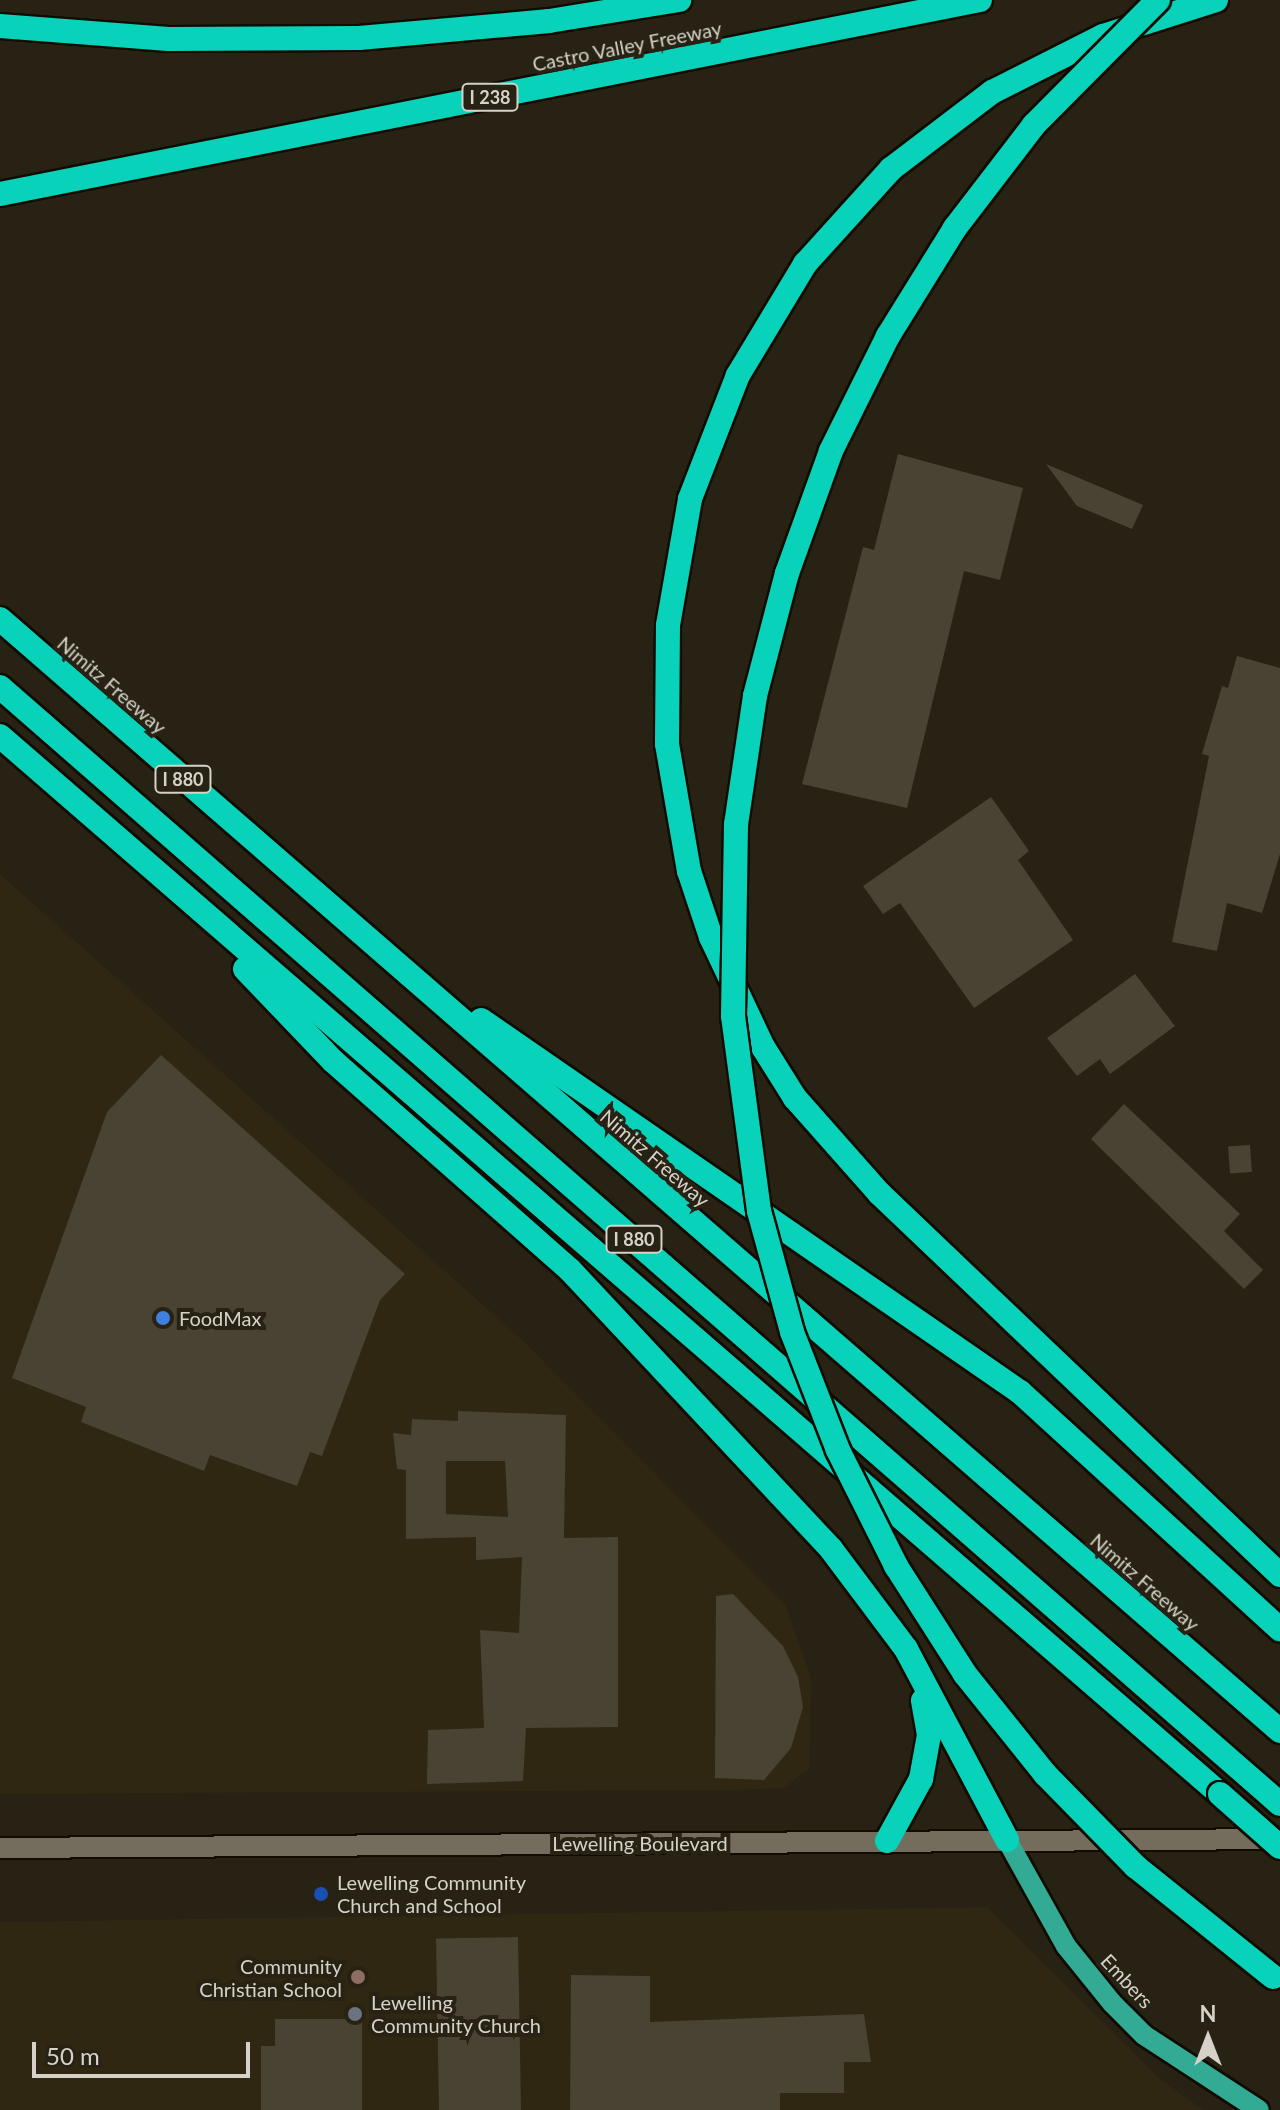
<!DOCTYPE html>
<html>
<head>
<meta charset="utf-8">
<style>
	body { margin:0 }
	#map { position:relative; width:1280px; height:2110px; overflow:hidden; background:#282214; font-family:Lato,sans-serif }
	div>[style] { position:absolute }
	.built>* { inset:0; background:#2f2712 }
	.building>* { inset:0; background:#494334; transform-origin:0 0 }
	.roads { filter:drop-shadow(2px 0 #110b02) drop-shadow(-2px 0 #110b02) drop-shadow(0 2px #110b02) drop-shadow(0 -2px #110b02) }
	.secondary>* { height:20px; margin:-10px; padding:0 10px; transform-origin:10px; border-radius:10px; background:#746d5d }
	.primary>* { height:20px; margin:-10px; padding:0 10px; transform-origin:10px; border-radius:10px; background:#33aa94 }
	.motorway>* { height:24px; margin:-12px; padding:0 12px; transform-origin:12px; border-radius:12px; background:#08d2b9 }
	.bridges { filter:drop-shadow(2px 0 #110b02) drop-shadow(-2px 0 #110b02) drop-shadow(0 2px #110b02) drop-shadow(0 -2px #110b02) }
	.motorway-bridge>* { height:24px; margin:-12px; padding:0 12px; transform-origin:12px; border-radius:12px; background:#08d2b9 }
	.dots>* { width:22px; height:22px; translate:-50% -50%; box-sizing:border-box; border:4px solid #282214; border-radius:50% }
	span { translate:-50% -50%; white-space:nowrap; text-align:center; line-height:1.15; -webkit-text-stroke:8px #282214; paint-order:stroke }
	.shield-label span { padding:2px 6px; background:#282214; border:2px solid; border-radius:6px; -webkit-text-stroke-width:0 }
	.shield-label { font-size:18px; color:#d6d2c9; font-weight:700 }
	.street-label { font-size:20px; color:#d6d2c9 }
	.poi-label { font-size:20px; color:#d6d2c9 }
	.left { translate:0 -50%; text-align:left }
	.right { translate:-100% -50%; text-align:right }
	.north { position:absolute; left:1168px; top:1998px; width:80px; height:80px; -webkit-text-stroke:6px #282214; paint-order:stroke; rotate:0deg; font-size:22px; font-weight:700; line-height:32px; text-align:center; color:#d6d2c9 }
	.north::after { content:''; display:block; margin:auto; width:28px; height:36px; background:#d6d2c9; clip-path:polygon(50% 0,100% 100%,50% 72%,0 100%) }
	.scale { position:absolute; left:32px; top:2042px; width:218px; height:36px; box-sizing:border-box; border:4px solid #d6d2c9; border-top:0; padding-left:10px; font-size:24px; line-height:28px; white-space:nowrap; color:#d6d2c9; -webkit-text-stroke:6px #282214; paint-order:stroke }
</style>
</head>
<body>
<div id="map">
	<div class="built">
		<div style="clip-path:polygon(0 874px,520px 1338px,785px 1604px,811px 1677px,810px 1768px,784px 1788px,738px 1790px,0 1794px)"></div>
		<div style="clip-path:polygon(987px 1907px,1161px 2080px,1204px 2110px,0 2110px,0 1922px)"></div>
	</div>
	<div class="building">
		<div style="clip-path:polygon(898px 454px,1023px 488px,1000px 580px,964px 571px,907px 808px,802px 784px,863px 547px,874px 550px)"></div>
		<div style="clip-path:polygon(1046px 464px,1143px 505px,1132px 529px,1077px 506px)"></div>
		<div style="clip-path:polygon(1237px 656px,1280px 668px,1280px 854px,1262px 913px,1227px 903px,1217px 951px,1172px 942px,1209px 756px,1202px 754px,1222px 686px,1228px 688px)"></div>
		<div style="clip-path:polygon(991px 797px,1029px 851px,1018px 860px,1073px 940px,974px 1008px,900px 903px,883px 914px,863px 886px)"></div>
		<div style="clip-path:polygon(1135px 974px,1175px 1026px,1110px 1074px,1100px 1059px,1077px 1076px,1047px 1038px)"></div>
		<div style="clip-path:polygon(161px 1055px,405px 1274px,380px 1300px,322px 1456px,310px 1452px,297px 1486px,210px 1455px,204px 1471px,81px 1422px,86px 1407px,12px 1378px,107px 1112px)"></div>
		<div style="clip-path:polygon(1124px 1104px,1240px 1214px,1224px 1231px,1263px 1270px,1244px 1289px,1091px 1139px)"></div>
		<div style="left:1250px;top:1145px;width:27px;height:22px;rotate:86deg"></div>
		<div style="clip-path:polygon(evenodd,458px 1411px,566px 1415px,564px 1538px,618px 1537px,618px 1727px,526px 1728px,523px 1781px,427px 1784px,428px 1730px,484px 1728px,480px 1630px,519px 1633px,522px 1557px,476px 1560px,476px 1537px,406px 1539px,406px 1470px,397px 1469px,393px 1433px,411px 1435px,412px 1419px,458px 1421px,458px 1411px,446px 1461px,505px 1461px,508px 1517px,446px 1514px,446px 1461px)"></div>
		<div style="clip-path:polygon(733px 1594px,783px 1646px,798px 1677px,803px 1707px,791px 1748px,764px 1780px,715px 1778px,716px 1596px)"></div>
		<div style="left:518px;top:1937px;width:173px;height:82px;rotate:89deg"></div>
		<div style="clip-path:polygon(571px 1975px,650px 1976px,650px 2022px,864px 2014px,871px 2062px,844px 2062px,844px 2093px,780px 2093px,780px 2110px,570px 2110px)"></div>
		<div style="clip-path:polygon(275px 2019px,362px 2019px,362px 2110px,261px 2110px,261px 2046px,275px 2046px)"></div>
	</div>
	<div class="roads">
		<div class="secondary">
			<div style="left:0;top:1848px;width:1280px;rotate:-0.4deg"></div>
		</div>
		<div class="primary">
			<div style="left:1007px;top:1840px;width:121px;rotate:60.9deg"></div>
			<div style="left:1066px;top:1946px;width:73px;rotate:51.1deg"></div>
			<div style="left:1112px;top:2003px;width:45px;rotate:45deg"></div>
			<div style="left:1144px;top:2035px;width:137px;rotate:33.1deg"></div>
		</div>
		<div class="motorway">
			<div style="left:1216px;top:0;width:119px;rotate:162.3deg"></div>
			<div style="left:1103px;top:36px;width:124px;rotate:153.2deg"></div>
			<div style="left:992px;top:92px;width:127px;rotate:142.7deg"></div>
			<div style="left:891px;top:169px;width:128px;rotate:132.2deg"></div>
			<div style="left:805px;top:264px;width:130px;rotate:121.1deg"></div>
			<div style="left:738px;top:375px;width:133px;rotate:111.2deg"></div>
			<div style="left:690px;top:499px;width:128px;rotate:99.9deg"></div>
			<div style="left:668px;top:625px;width:119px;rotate:90.5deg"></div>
			<div style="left:667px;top:744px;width:129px;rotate:80.2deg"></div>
			<div style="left:689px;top:871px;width:70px;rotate:71.6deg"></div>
			<div style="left:711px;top:937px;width:122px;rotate:64.7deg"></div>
			<div style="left:763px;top:1047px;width:60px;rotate:57.9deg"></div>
			<div style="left:795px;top:1098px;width:127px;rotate:48.5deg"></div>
			<div style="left:879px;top:1193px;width:554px;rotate:43.61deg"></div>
			<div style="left:0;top:26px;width:169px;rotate:4.4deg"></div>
			<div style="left:169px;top:39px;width:190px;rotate:-0.3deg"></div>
			<div style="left:359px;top:38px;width:191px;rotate:-5.1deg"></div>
			<div style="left:549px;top:21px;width:132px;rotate:-9.2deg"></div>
			<div style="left:0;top:194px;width:999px;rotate:-11.2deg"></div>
			<div style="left:0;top:619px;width:1696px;rotate:40.98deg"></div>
			<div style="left:0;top:687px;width:1699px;rotate:41.11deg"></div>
			<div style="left:0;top:736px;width:1615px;rotate:40.93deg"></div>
			<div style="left:245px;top:969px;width:127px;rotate:46.3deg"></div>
			<div style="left:333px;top:1061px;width:316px;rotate:41.4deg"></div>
			<div style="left:570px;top:1270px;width:382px;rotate:46.9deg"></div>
			<div style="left:831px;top:1549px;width:125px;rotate:53.1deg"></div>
			<div style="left:906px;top:1649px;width:216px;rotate:62.1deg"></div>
			<div style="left:481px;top:1020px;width:655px;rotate:34.61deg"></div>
			<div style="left:1020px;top:1392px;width:352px;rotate:42.4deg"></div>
			<div style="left:887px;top:1841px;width:71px;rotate:-61.3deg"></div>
			<div style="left:921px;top:1779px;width:45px;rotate:-79.7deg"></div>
			<div style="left:929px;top:1735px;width:35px;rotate:-100deg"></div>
		</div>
	</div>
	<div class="bridges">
		<div class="motorway-bridge">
			<div style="left:1158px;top:0;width:176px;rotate:134.8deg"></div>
			<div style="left:1034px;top:125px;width:130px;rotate:127.5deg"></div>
			<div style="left:955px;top:228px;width:127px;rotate:121.8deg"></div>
			<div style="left:888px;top:336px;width:128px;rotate:116.4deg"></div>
			<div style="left:831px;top:451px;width:130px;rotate:109.8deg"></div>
			<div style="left:787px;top:573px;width:127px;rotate:104.6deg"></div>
			<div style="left:755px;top:696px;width:129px;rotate:98.4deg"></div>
			<div style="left:736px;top:824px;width:192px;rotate:90.9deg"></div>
			<div style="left:733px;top:1016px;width:197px;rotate:82.4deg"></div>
			<div style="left:759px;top:1211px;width:125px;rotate:74.7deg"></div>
			<div style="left:792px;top:1332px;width:127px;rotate:68.7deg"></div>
			<div style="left:838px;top:1450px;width:130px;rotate:63.4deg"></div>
			<div style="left:896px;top:1566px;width:128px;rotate:57.4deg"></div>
			<div style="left:965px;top:1674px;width:128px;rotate:51.3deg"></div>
			<div style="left:1045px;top:1774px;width:129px;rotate:45.6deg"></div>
			<div style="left:1135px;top:1866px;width:177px;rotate:38.8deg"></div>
			<div style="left:1220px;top:1794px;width:80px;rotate:41.5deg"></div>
		</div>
	</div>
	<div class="dots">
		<div style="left:163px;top:1318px;background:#3f7fe0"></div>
		<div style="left:321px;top:1894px;background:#1a4fb4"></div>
		<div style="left:358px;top:1977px;background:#8d6e63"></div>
		<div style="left:355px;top:2014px;background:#6b7280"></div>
	</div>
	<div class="shield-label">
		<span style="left:490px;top:97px">I 238</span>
		<span style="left:183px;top:779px">I 880</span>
		<span style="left:634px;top:1239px">I 880</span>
	</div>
	<div class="street-label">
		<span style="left:627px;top:46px;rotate:-11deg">Castro Valley Freeway</span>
		<span style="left:112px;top:685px;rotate:41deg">Nimitz Freeway</span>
		<span style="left:655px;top:1158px;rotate:41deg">Nimitz Freeway</span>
		<span style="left:1145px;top:1582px;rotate:41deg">Nimitz Freeway</span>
		<span style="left:640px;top:1843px">Lewelling Boulevard</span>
		<span style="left:1127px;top:1981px;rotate:47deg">Embers</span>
	</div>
	<div class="poi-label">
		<span class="left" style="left:179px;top:1318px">FoodMax</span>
		<span class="left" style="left:337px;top:1894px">Lewelling Community<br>Church and School</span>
		<span class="right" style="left:342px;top:1978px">Community<br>Christian School</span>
		<span class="left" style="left:371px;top:2014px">Lewelling<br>Community Church</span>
	</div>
	<div class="north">N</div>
	<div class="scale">50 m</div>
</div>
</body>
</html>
